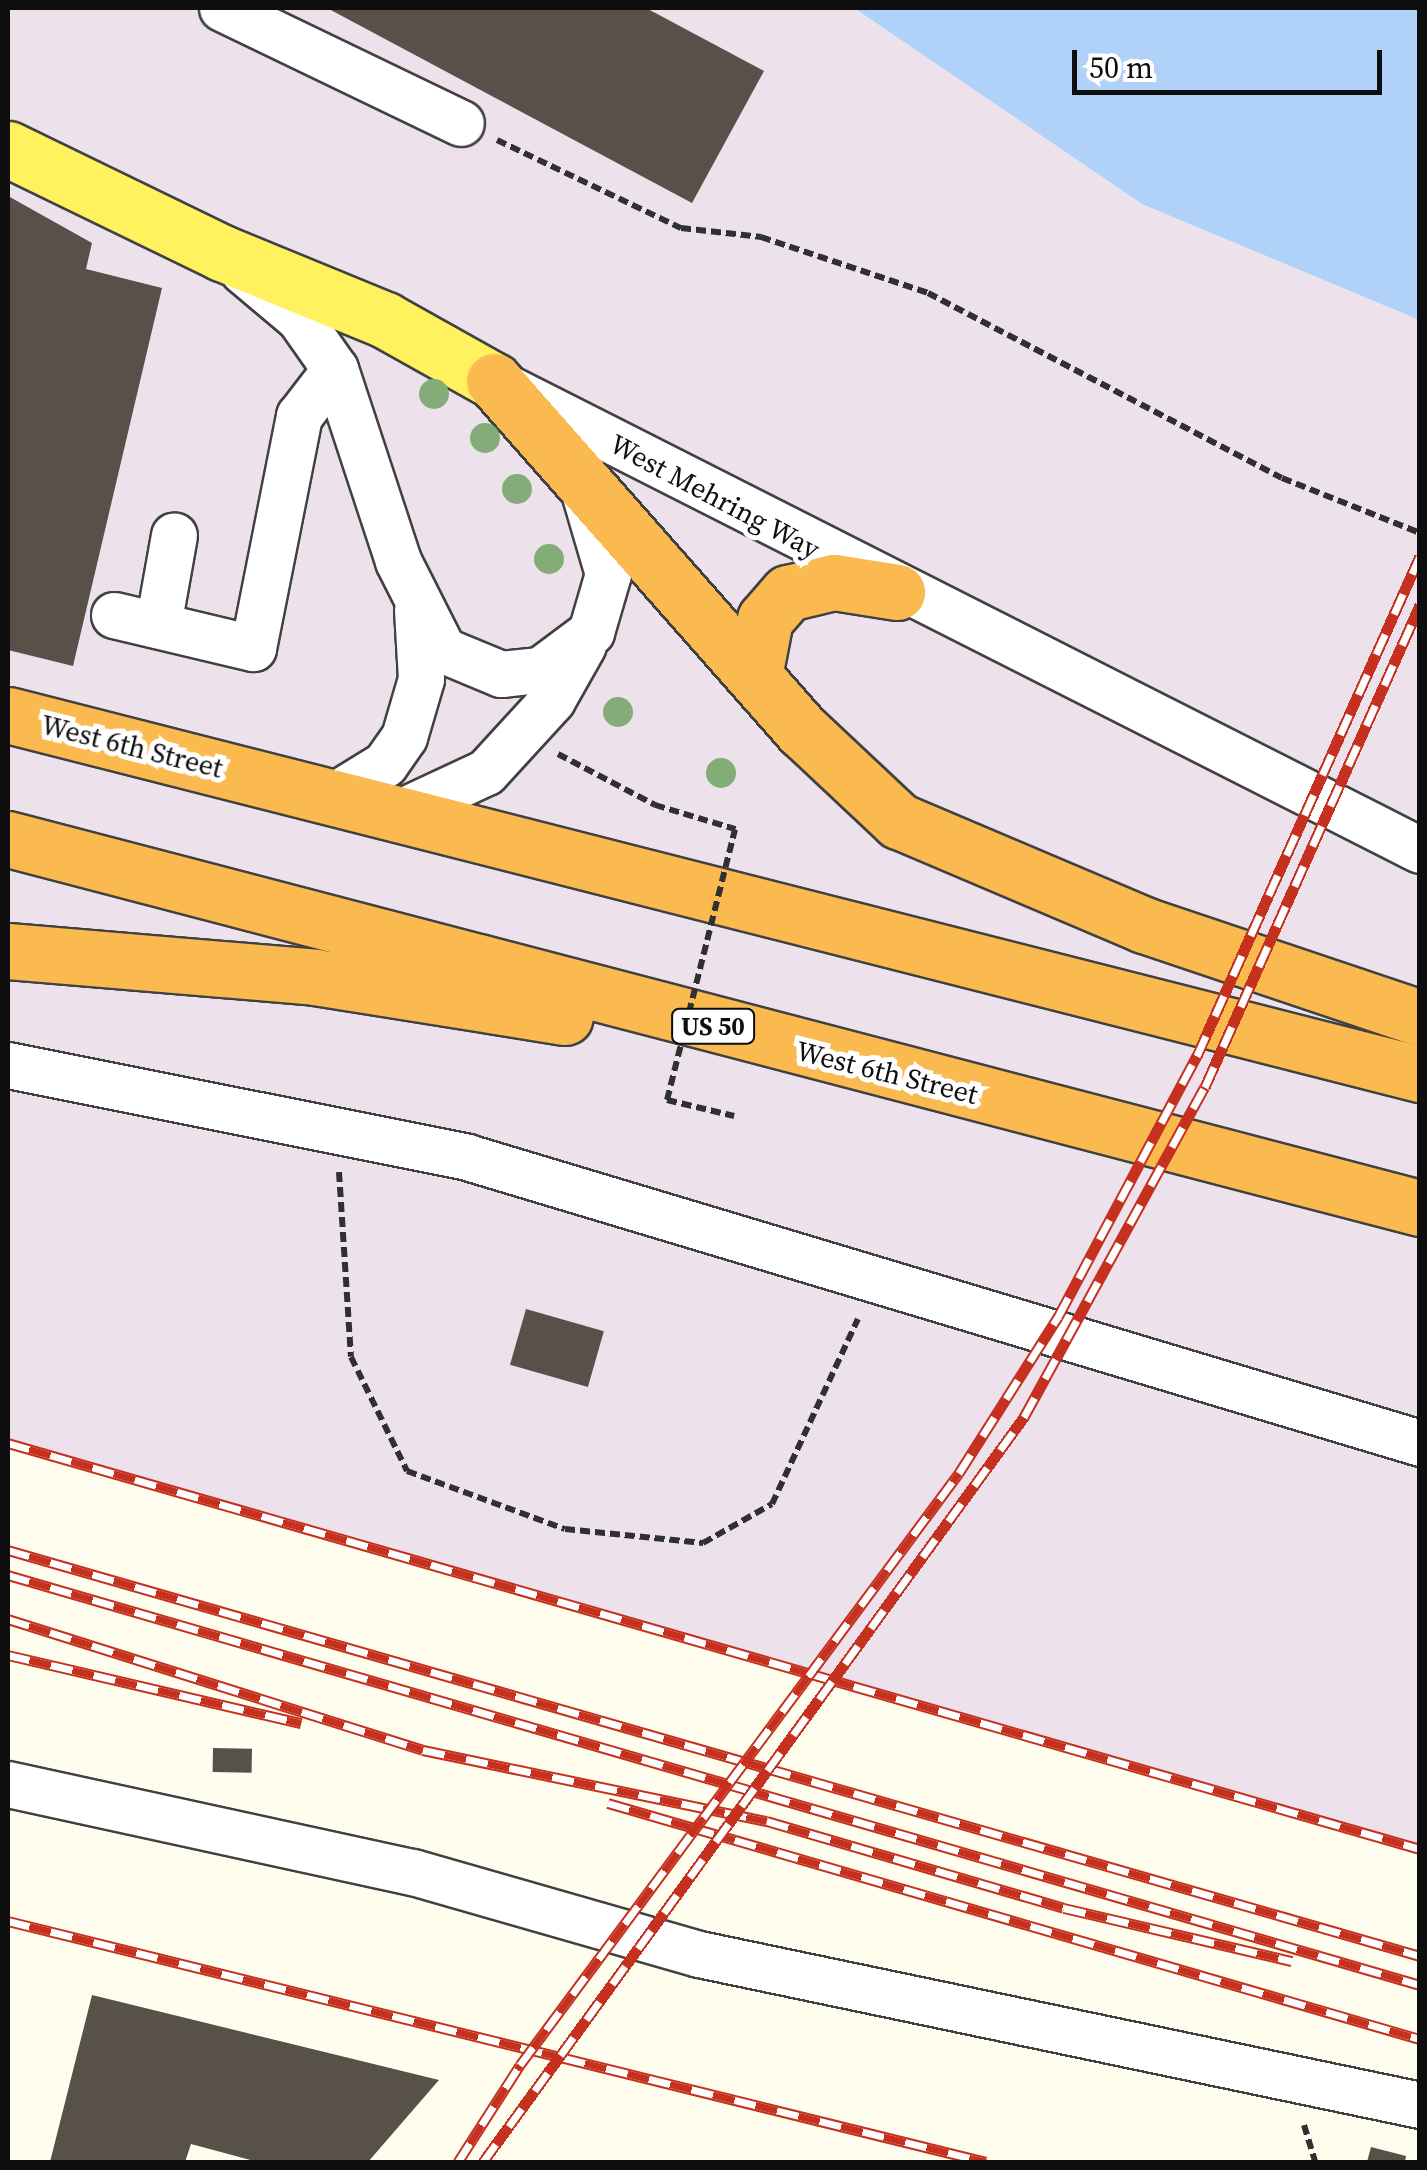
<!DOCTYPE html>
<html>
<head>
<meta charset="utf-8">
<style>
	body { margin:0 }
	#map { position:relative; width:1427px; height:2170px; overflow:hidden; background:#fffeee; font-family:"Source Serif 4",serif }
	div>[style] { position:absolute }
	.industrial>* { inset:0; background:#ede1ec }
	.water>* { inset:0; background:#b0d2f9 }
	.building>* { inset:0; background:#575149; transform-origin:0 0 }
	.path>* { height:6px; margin-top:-3px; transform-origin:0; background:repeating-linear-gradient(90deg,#303030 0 10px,transparent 0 15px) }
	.roads { filter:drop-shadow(2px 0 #414141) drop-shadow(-2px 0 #414141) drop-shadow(0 2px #414141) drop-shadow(0 -2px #414141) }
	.minor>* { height:45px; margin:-22.5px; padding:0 22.5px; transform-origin:22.5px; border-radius:22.5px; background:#fff }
	.major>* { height:55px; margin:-27.5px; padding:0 27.5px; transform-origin:27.5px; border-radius:27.5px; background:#fff25e }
	.highway>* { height:55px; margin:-27.5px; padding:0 27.5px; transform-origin:27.5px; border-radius:27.5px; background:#fbba50 }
	.rail>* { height:11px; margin-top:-5.5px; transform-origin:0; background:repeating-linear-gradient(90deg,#fff 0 22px,#c5311e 0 44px); box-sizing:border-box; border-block:2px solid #c5311e }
	.path-bridge>* { height:6px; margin-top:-3px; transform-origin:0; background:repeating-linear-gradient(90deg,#303030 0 10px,transparent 0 15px) }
	.trees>* { width:30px; height:30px; margin:-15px; border-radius:50%; background:#83ac79 }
	span { translate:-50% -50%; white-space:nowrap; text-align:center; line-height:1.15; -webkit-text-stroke:10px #fff; paint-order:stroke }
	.shield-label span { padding:2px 8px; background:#fff; border:2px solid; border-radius:8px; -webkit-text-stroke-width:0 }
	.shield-label { font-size:25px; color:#0e0e0e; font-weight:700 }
	.street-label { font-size:28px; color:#0e0e0e }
	.frame { position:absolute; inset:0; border:10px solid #0e0e0e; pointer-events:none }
	.scale { position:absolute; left:1072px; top:50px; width:310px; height:45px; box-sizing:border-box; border:5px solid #0e0e0e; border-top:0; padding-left:12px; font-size:30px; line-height:35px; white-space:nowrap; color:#0e0e0e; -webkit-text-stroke:8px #fff; paint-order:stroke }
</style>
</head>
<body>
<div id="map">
	<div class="industrial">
		<div style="clip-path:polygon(8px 8px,854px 8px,1142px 204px,1419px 320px,1419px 1849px,8px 1443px)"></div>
	</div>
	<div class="water">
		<div style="clip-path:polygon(854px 8px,1419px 8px,1419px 320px,1142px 204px)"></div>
	</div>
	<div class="building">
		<div style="clip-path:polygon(327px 8px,646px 8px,764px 71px,692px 203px)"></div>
		<div style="clip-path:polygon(8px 196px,92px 243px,86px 269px,162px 288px,73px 666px,8px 650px)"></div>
		<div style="left:526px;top:1309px;width:81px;height:58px;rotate:16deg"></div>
		<div style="left:213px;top:1748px;width:39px;height:24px;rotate:1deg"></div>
		<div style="clip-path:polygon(92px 1995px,439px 2080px,368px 2162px,258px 2162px,191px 2144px,185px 2162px,50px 2162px)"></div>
		<div style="clip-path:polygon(1371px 2147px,1406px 2156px,1405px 2162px,1367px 2162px)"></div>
	</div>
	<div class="path">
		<div style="left:497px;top:140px;width:204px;rotate:25.6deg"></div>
		<div style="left:681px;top:228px;width:81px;rotate:6.4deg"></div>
		<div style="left:761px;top:237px;width:176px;rotate:18.5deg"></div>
		<div style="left:928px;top:293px;width:399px;rotate:27.6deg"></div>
		<div style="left:1282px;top:478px;width:149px;rotate:21.7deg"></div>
		<div style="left:558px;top:754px;width:110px;rotate:27.7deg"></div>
		<div style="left:655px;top:805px;width:84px;rotate:16.7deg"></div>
		<div style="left:667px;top:1100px;width:69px;rotate:13.4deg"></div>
		<div style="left:339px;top:1172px;width:185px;rotate:86.3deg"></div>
		<div style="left:351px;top:1357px;width:127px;rotate:63.8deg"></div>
		<div style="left:407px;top:1471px;width:168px;rotate:20.2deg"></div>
		<div style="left:565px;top:1529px;width:139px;rotate:5.8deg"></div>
		<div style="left:703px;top:1543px;width:79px;rotate:-29.5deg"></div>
		<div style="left:772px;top:1504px;width:204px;rotate:-65.1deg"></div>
		<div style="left:1304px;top:2125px;width:39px;rotate:73deg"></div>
	</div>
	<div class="roads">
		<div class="minor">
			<div style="left:222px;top:8px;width:265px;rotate:25.7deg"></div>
			<div style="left:243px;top:271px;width:73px;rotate:40deg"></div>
			<div style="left:299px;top:318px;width:62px;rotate:54.8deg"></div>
			<div style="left:335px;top:369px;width:202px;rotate:71.8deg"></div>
			<div style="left:398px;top:561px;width:100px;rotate:63.2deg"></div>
			<div style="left:443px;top:650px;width:63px;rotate:22.5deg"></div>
			<div style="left:501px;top:674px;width:39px;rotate:-6deg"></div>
			<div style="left:540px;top:670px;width:64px;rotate:-36.7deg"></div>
			<div style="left:591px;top:632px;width:60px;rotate:-73.7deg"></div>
			<div style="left:608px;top:574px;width:85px;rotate:-106.3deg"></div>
			<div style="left:510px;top:389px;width:1020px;rotate:26.87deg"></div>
			<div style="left:114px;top:615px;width:143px;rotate:13.4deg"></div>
			<div style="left:253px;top:648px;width:237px;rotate:-78.8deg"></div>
			<div style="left:299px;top:416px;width:59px;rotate:-52.5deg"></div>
			<div style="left:158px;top:625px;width:91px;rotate:-79.9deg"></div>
			<div style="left:333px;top:796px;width:61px;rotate:-31.6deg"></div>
			<div style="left:385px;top:764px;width:33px;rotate:-55deg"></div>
			<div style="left:404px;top:737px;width:60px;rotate:-73.7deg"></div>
			<div style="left:421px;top:679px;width:69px;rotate:-93.3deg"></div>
			<div style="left:398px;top:813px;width:97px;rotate:-25deg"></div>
			<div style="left:486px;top:772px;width:98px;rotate:-47.5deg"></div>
			<div style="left:552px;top:700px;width:63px;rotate:-60.6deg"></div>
			<div style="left:8px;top:1065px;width:468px;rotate:11.3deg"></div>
			<div style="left:467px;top:1157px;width:995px;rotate:16.7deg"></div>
			<div style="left:8px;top:1784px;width:414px;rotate:12.3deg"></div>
			<div style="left:413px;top:1872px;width:298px;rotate:16deg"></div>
			<div style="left:699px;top:1954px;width:737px;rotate:11.83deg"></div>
		</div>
		<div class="major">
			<div style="left:8px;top:149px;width:238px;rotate:25.9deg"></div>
			<div style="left:222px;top:253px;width:176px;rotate:22.3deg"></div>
			<div style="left:385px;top:320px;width:125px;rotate:29.2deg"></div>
		</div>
		<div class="highway">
			<div style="left:494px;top:381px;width:467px;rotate:48.6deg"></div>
			<div style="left:803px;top:731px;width:132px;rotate:43.2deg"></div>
			<div style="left:899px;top:821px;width:266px;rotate:23deg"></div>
			<div style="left:1144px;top:925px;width:291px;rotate:18.6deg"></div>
			<div style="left:755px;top:671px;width:53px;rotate:-79.1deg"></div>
			<div style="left:765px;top:619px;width:35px;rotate:-49deg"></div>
			<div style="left:788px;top:593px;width:47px;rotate:-13.4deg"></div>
			<div style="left:834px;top:582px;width:64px;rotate:9deg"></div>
			<div style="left:8px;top:715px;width:1457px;rotate:14.27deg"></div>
			<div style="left:8px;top:839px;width:1459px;rotate:14.65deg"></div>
			<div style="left:8px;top:951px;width:308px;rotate:4.8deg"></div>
			<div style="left:315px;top:977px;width:253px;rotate:9.1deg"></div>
		</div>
	</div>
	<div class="rail">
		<div style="left:8px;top:1443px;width:1469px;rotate:16.04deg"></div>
		<div style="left:8px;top:1550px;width:1469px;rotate:16.04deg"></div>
		<div style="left:8px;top:1575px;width:1470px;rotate:16.19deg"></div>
		<div style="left:8px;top:1619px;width:435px;rotate:17.5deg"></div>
		<div style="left:423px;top:1750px;width:351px;rotate:11.7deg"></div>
		<div style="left:767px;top:1821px;width:309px;rotate:16.3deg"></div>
		<div style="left:1064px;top:1908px;width:234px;rotate:13.1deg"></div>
		<div style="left:8px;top:1655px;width:301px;rotate:13.1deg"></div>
		<div style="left:608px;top:1803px;width:846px;rotate:16.21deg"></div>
		<div style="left:8px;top:1921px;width:1007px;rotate:13.84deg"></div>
		<div style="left:458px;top:2162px;width:115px;rotate:-57.4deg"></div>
		<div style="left:520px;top:2065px;width:737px;rotate:-53.44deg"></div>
		<div style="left:959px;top:1473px;width:185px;rotate:-57.6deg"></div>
		<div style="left:1058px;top:1317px;width:296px;rotate:-62deg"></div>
		<div style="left:1197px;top:1056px;width:547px;rotate:-65.96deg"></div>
		<div style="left:483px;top:2162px;width:921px;rotate:-54.01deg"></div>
		<div style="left:1024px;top:1417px;width:376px;rotate:-61.3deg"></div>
		<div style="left:1205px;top:1087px;width:528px;rotate:-65.96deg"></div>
	</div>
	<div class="path-bridge">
		<div style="left:667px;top:1100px;width:279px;rotate:-75.9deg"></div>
	</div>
	<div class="trees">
		<div style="left:434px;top:394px"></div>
		<div style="left:485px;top:438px"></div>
		<div style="left:517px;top:489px"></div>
		<div style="left:549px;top:559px"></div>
		<div style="left:618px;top:712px"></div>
		<div style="left:721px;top:773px"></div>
	</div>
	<div class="shield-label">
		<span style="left:713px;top:1026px">US 50</span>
	</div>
	<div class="street-label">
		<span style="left:715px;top:496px;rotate:28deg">West Mehring Way</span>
		<span style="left:132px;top:746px;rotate:14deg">West 6th Street</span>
		<span style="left:887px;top:1072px;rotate:14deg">West 6th Street</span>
	</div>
	<div class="frame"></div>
	<div class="scale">50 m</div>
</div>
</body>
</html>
